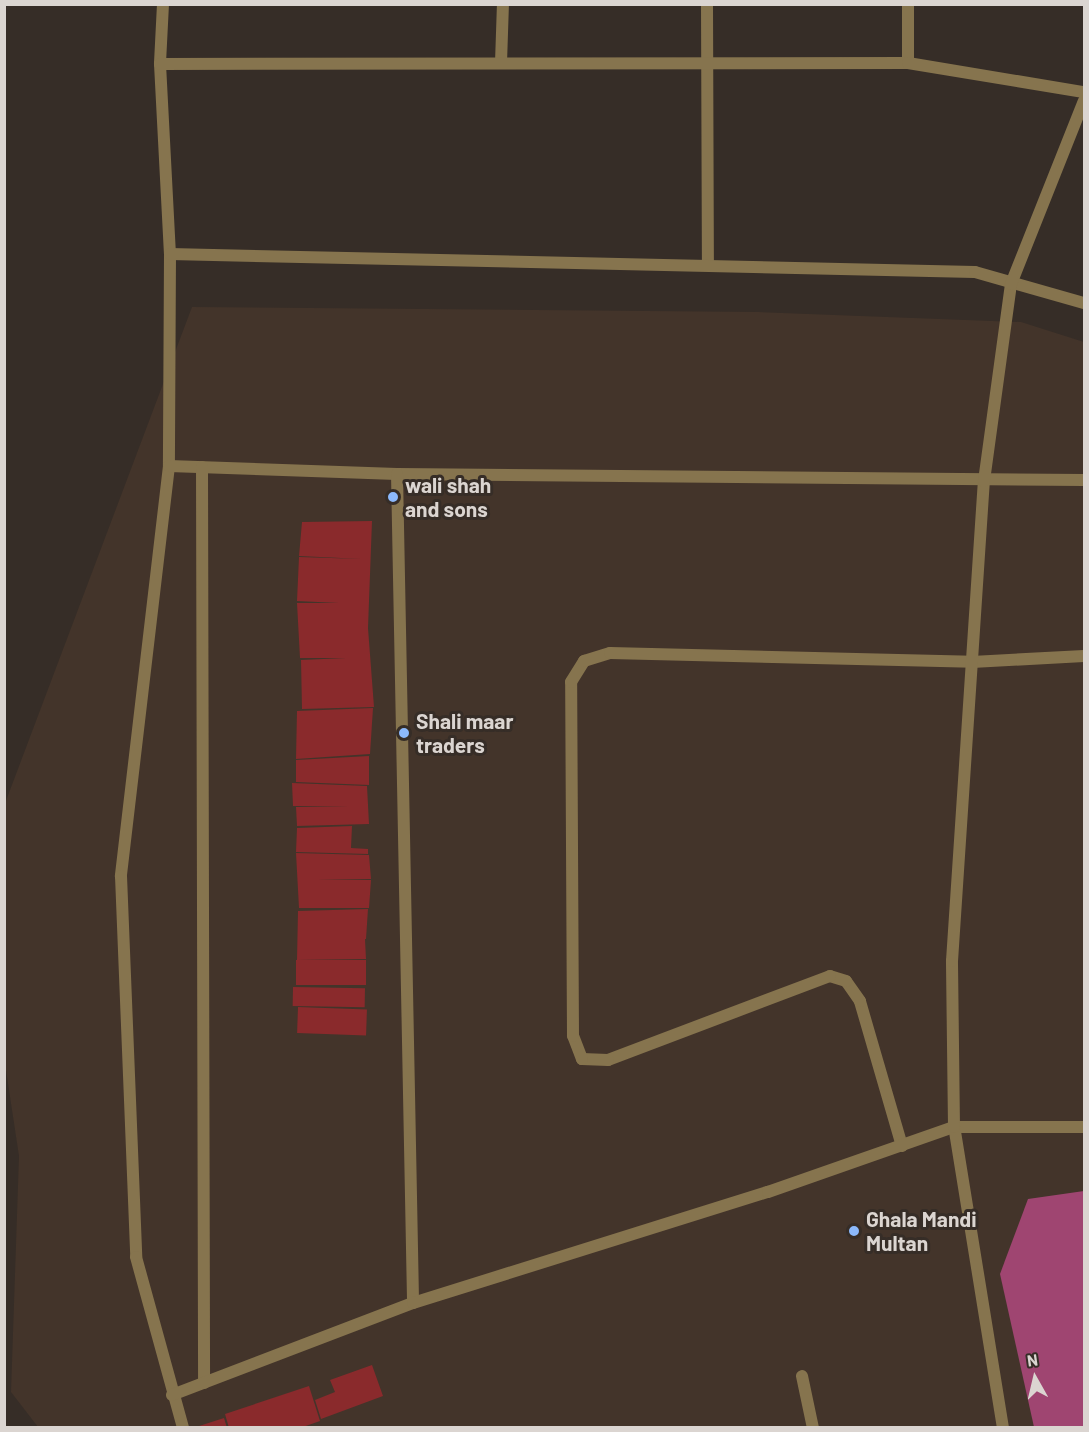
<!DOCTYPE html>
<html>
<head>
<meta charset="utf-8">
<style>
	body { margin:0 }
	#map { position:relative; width:1089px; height:1432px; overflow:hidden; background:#362d27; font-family:Barlow,sans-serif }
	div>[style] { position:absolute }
	.built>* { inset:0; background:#43342a }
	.water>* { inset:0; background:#9f4571 }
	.building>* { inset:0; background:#8a2a2c; transform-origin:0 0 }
	.minor>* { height:12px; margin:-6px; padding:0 6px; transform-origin:6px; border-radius:6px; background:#86744e }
	.dots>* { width:16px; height:16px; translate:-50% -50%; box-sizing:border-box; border:3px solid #362d27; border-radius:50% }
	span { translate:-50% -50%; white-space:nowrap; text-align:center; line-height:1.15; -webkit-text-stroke:6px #362d27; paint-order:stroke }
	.poi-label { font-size:21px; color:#dbd5d1; font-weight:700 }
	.left { translate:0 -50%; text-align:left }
	.frame { position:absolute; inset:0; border:6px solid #dbd5d1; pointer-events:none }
	.north { position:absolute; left:1005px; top:1348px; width:60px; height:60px; -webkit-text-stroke:4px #362d27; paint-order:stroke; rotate:352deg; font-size:16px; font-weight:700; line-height:24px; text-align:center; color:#dbd5d1 }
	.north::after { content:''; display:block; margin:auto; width:21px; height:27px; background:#dbd5d1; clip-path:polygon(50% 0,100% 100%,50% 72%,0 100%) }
</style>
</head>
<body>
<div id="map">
	<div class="built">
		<div style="clip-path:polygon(192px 307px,758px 312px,1021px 322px,1084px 342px,1084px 1427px,38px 1427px,11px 1392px,19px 1156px,4px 1057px,4px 806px)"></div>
	</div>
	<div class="water">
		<div style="clip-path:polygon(1084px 1191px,1084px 1427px,1034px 1427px,1000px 1274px,1028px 1199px)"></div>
	</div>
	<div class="building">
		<div style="clip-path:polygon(372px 521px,368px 628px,374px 707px,302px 709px,301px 660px,346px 658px,300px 658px,297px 603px,339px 603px,297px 601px,299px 557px,362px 559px,299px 556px,302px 522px)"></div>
		<div style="clip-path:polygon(373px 708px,370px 754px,296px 759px,297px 711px)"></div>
		<div style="clip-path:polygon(369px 756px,369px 785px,296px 782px,296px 760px)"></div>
		<div style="clip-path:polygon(292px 783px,367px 786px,369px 824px,297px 826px,296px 807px,349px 806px,293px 806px)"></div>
		<div style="clip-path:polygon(352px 826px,351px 848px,368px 849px,368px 854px,296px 852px,297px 828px)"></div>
		<div style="clip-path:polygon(296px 853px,369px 855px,371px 879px,317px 880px,371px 880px,369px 908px,299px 908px)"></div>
		<div style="clip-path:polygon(368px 909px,366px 939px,356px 939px,365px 939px,366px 959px,297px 960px,298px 911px)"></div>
		<div style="left:366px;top:960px;width:25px;height:70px;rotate:90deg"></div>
		<div style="left:293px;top:987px;width:72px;height:19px;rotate:1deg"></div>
		<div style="left:298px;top:1007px;width:69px;height:26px;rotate:2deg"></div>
		<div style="clip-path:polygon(372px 1365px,383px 1396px,321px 1419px,315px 1400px,335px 1392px,330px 1380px)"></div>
		<div style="clip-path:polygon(309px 1386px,320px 1421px,300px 1428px,229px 1428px,225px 1414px)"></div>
		<div style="clip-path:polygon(224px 1418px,227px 1428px,197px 1428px,196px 1427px)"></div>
	</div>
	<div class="minor">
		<div style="left:163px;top:4px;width:60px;rotate:92.9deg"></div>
		<div style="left:160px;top:64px;width:190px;rotate:87deg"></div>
		<div style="left:170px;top:254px;width:212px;rotate:90.3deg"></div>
		<div style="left:169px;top:466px;width:413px;rotate:96.7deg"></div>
		<div style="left:121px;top:876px;width:381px;rotate:87.7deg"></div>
		<div style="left:136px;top:1257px;width:177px;rotate:74.6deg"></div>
		<div style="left:707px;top:4px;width:261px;rotate:89.8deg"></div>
		<div style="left:501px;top:63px;width:59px;rotate:-88.1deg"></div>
		<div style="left:908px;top:63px;width:59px;rotate:-90deg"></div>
		<div style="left:160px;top:64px;width:748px;rotate:-0.08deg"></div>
		<div style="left:908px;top:63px;width:178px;rotate:9.4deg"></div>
		<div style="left:170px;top:254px;width:805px;rotate:1.28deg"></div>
		<div style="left:975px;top:272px;width:113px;rotate:15.9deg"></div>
		<div style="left:169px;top:466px;width:228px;rotate:2deg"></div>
		<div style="left:397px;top:474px;width:687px;rotate:0.5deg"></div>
		<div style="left:202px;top:467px;width:916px;rotate:89.87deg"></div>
		<div style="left:397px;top:474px;width:829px;rotate:88.89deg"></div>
		<div style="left:902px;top:1146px;width:151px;rotate:-106.2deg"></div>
		<div style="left:860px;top:1001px;width:24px;rotate:-125deg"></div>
		<div style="left:846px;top:981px;width:17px;rotate:-163deg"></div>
		<div style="left:830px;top:976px;width:237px;rotate:159.3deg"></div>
		<div style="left:608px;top:1060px;width:26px;rotate:-178deg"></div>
		<div style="left:582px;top:1059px;width:25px;rotate:-111deg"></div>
		<div style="left:573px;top:1036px;width:354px;rotate:-90.3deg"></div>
		<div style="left:571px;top:682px;width:25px;rotate:-58deg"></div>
		<div style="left:584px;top:661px;width:27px;rotate:-17deg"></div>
		<div style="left:610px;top:653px;width:362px;rotate:1.4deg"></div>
		<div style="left:972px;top:662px;width:112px;rotate:-3.1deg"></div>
		<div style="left:802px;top:1376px;width:53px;rotate:78.1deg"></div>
		<div style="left:172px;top:1395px;width:258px;rotate:-20.9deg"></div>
		<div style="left:413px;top:1303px;width:372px;rotate:-17.4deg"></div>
		<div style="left:768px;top:1192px;width:197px;rotate:-19.3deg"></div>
		<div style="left:954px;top:1127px;width:130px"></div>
		<div style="left:1003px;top:1428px;width:305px;rotate:-99.2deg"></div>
		<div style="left:954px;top:1127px;width:166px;rotate:-90.7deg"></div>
		<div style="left:952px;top:961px;width:481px;rotate:-86.2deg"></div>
		<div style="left:984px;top:481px;width:199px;rotate:-82.2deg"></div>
		<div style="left:1011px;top:284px;width:197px;rotate:-68.3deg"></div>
	</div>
	<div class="dots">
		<div style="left:393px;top:497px;background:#8cb9fc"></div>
		<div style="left:404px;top:733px;background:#8cb9fc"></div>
		<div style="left:854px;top:1231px;background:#8cb9fc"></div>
	</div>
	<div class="poi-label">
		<span class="left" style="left:405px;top:497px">wali shah<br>and sons</span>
		<span class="left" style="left:416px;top:733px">Shali maar<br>traders</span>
		<span class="left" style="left:866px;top:1231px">Ghala Mandi<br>Multan</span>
	</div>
	<div class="frame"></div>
	<div class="north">N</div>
</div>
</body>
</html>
